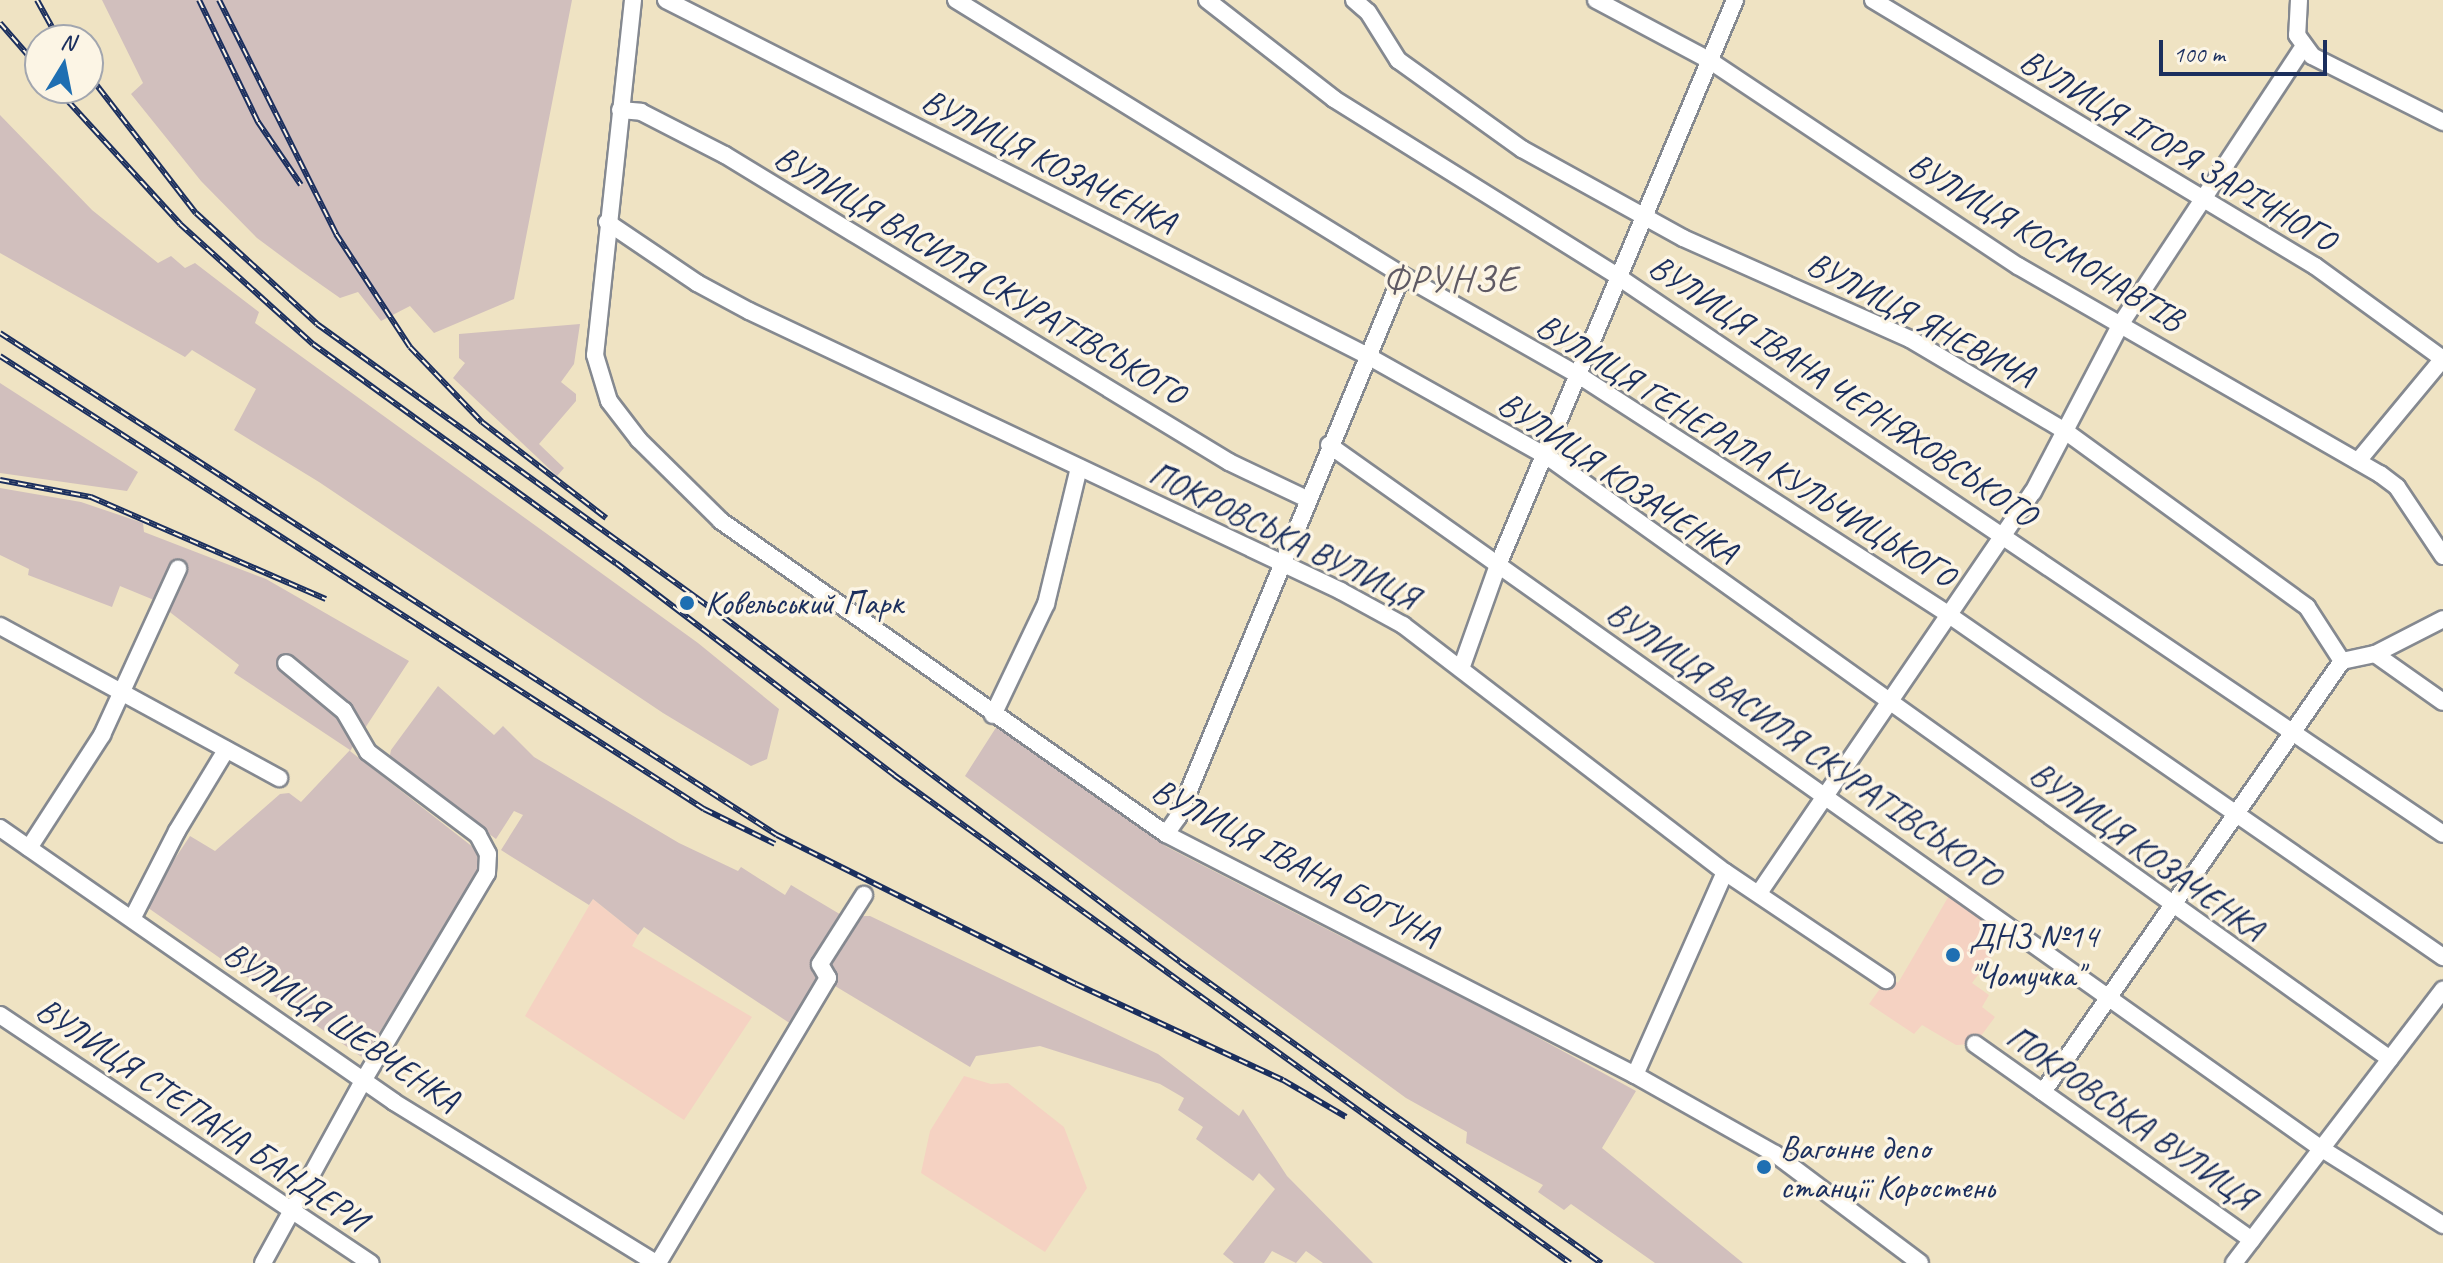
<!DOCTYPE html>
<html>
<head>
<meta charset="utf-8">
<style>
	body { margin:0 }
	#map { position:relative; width:2443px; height:1263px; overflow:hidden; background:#efe3c3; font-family:Caveat,sans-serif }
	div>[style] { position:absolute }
	.built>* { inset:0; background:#f5d2c2 }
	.industrial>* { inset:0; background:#d1bfbd }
	.roads { filter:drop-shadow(2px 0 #858990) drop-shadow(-2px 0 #858990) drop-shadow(0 2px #858990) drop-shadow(0 -2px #858990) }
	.minor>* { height:16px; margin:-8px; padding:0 8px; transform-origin:8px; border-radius:8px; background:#fff }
	.rail>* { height:6px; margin-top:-3px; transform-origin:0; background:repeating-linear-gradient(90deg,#fcf5e5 0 9px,#1b2f5e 0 18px); box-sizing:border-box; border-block:2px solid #1b2f5e }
	.dots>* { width:22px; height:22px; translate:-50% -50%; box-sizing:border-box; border:4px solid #fcf5e5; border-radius:50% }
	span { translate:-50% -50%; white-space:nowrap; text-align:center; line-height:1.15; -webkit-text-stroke:7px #fcf5e5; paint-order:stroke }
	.street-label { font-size:34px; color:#1b2f5e }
	.poi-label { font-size:34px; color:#1b2f5e }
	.left { translate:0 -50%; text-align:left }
	.quarter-label { font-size:38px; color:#5f5a64; letter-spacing:2px }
	.north { position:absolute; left:24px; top:24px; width:80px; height:80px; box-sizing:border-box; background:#fcf5e5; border:2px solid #a2a6af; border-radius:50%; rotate:10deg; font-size:22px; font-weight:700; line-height:32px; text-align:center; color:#1b2f5e }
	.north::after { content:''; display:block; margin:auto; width:28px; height:36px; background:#1f6fb2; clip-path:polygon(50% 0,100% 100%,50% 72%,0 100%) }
	.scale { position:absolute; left:2159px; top:40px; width:168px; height:36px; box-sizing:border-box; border:4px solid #1b2f5e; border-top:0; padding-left:10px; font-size:24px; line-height:28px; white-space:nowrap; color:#1b2f5e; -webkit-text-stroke:6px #fcf5e5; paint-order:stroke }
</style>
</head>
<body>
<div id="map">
	<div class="built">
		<div style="clip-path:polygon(1950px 894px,2008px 934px,1972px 983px,1989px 995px,1982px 1007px,1995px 1017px,1975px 1044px,1956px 1045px,1922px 1025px,1914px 1034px,1869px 1004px,1889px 976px,1898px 983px)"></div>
		<div style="clip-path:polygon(593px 899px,638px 935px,632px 946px,752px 1017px,684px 1120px,525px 1016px)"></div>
		<div style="clip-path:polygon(964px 1076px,991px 1084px,1008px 1083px,1064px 1127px,1087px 1188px,1045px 1252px,921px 1173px,930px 1131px)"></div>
	</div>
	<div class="industrial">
		<div style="clip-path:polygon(102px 0,572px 0,514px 299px,434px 333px,410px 306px,381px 321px,358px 292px,340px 298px,300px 270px,257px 238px,201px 181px,131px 94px,143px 83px)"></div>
		<div style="clip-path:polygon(0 115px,92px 210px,158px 263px,171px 256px,185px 268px,195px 263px,259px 312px,255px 323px,698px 643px,779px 709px,767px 759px,751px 766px,663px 713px,319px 482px,234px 430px,256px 389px,192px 350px,185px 357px,0 253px)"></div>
		<div style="clip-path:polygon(580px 324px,574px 364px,561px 382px,576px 394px,576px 401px,539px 444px,564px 468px,557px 476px,453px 378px,465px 363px,459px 358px,459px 334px)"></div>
		<div style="clip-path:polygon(0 383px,138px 472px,127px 491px,0 473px)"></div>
		<div style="clip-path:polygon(0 488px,81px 502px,143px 523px,144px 532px,266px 579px,409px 661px,350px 751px,478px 851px,483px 870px,363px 1058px,144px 905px,190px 836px,215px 851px,280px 794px,289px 793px,301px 802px,350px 750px,234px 673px,239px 665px,154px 600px,120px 586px,112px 607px,28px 575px,29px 569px,0 555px)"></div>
		<div style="clip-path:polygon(438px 686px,494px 735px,503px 726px,534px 757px,679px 843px,738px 871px,741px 867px,785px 895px,791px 885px,843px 916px,870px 916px,1158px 1054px,1239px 1116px,1243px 1109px,1287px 1176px,1373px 1263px,1323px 1263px,1306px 1251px,1296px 1263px,1272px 1251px,1264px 1263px,1234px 1263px,1223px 1254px,1275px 1189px,1259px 1173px,1253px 1181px,1196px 1139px,1203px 1127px,1178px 1110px,1184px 1098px,1160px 1084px,1040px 1046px,976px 1056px,970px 1067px,820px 977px,791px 1024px,644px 927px,638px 935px,593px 899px,589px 905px,501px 850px,523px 815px,514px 811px,496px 839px,389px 760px,391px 750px)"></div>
		<div style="clip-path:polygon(997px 726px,1167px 847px,1352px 942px,1355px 938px,1636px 1091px,1602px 1148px,1743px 1263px,1655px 1263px,1571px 1204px,1564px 1210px,1538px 1192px,1543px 1185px,1466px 1143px,1467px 1132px,1406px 1098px,965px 776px)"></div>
	</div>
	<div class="roads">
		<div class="minor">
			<div style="left:633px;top:0;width:357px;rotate:96.1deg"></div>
			<div style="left:595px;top:355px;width:48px;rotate:73.1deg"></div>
			<div style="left:609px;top:401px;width:49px;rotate:52.4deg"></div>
			<div style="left:639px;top:440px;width:115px;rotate:44.6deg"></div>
			<div style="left:721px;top:521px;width:544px;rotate:35.12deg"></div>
			<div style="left:1166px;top:834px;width:527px;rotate:27.2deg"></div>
			<div style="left:1635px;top:1075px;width:161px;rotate:29.4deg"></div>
			<div style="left:1775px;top:1154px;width:181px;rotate:36.9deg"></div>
			<div style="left:666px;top:0;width:785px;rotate:26.89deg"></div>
			<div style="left:1366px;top:355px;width:209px;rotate:29.3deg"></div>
			<div style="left:1548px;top:457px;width:1035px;rotate:35.56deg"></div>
			<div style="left:956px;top:0;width:524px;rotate:31.66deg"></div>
			<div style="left:1402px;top:275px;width:205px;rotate:29.6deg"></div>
			<div style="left:1580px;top:376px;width:440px;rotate:32.9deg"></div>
			<div style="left:1949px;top:615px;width:601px;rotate:34.7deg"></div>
			<div style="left:1207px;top:0;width:161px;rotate:37.9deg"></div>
			<div style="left:1334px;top:99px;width:337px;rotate:32deg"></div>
			<div style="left:1620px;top:278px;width:993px;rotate:34.04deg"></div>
			<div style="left:1354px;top:0;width:18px;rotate:41deg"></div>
			<div style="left:1368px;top:12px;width:57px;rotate:58deg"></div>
			<div style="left:1398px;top:60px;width:153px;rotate:35.7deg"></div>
			<div style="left:1522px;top:149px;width:184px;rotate:28.9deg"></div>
			<div style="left:1683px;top:238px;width:248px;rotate:24deg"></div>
			<div style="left:1910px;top:339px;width:180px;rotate:30.7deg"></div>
			<div style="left:2065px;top:431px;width:299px;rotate:36deg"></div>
			<div style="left:2307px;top:607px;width:64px;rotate:57.1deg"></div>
			<div style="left:2342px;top:661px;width:34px;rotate:-12deg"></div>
			<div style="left:2375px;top:654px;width:83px;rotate:35.2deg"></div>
			<div style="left:1596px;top:0;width:128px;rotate:28deg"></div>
			<div style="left:1709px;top:60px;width:371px;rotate:33.7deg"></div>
			<div style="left:2018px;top:266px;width:418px;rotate:29.9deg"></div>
			<div style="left:2380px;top:474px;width:21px;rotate:37deg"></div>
			<div style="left:2397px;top:487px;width:83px;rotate:56.3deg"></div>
			<div style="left:1873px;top:0;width:516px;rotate:31.04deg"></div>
			<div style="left:2315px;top:266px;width:158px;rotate:36deg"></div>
			<div style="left:2299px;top:0;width:35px;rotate:93deg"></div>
			<div style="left:2297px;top:35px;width:26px;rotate:54deg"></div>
			<div style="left:2312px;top:56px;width:147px;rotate:26.7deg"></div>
			<div style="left:620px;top:110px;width:21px;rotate:5deg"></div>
			<div style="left:641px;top:112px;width:94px;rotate:27.1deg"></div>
			<div style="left:725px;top:155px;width:590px;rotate:31.35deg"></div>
			<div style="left:1229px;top:462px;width:86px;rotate:25.4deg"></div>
			<div style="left:607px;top:222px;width:109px;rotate:34.1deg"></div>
			<div style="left:697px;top:283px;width:59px;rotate:28.3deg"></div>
			<div style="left:749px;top:311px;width:655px;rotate:25.31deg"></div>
			<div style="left:1341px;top:591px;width:71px;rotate:28.7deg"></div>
			<div style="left:1403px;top:625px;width:406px;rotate:37.5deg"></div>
			<div style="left:1725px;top:872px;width:194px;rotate:33.9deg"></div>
			<div style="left:1329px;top:445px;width:1217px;rotate:35.34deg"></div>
			<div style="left:2322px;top:1149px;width:143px;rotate:32.1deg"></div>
			<div style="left:2358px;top:461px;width:130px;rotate:-50.3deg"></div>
			<div style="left:0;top:626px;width:318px;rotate:28.6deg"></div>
			<div style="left:2375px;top:654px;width:76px;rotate:-27.2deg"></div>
			<div style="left:1462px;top:666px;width:107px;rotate:-70.4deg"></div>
			<div style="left:1498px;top:565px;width:613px;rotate:-67.24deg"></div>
			<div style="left:993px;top:715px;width:123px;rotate:-64.5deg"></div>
			<div style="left:1046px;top:604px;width:140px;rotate:-76.4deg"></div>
			<div style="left:0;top:828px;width:480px;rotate:34.8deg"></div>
			<div style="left:394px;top:1102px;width:308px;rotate:31.6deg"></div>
			<div style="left:1166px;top:834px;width:21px;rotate:-55deg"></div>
			<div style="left:1178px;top:817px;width:586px;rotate:-67.55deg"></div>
			<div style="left:29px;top:848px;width:135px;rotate:-57.1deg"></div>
			<div style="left:102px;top:735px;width:183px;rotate:-65.4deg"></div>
			<div style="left:1759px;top:893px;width:486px;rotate:-55.7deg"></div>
			<div style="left:2033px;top:492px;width:192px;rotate:-62.4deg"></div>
			<div style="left:2122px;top:322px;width:328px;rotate:-56.6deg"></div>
			<div style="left:132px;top:919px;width:99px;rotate:-62.9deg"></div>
			<div style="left:177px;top:831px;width:95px;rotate:-58.8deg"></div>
			<div style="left:0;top:1015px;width:446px;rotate:33.8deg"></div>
			<div style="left:1975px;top:1044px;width:339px;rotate:35.3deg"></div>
			<div style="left:1635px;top:1075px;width:222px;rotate:-66.1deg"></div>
			<div style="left:2043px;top:1092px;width:525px;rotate:-55.25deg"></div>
			<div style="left:263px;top:1263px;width:208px;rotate:-61.2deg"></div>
			<div style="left:363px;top:1081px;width:242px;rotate:-59.2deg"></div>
			<div style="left:487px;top:873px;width:19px;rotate:-87deg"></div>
			<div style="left:488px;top:854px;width:21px;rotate:-118deg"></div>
			<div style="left:478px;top:835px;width:138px;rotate:-143deg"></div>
			<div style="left:368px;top:752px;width:48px;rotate:-120.3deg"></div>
			<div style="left:344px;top:711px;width:75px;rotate:-140.4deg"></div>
			<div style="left:658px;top:1263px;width:332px;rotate:-59.2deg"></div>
			<div style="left:828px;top:978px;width:16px;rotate:-120deg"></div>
			<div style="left:820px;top:964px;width:82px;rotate:-57.5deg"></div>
			<div style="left:2234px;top:1263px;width:344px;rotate:-52.6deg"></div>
		</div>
	</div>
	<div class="rail">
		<div style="left:37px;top:0;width:46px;rotate:61.2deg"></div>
		<div style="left:199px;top:0;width:136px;rotate:64.2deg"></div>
		<div style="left:258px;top:122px;width:76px;rotate:55.7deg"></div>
		<div style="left:219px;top:0;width:262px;rotate:63.4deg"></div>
		<div style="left:336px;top:234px;width:135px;rotate:56.8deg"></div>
		<div style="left:410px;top:347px;width:104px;rotate:46.2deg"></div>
		<div style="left:482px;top:422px;width:157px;rotate:37.7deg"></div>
		<div style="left:0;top:23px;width:61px;rotate:49deg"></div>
		<div style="left:88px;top:74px;width:176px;rotate:52.2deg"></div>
		<div style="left:196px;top:213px;width:164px;rotate:42.5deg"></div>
		<div style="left:317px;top:324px;width:484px;rotate:35.8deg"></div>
		<div style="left:710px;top:607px;width:589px;rotate:37.06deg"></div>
		<div style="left:1180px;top:962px;width:518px;rotate:35.56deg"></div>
		<div style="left:56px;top:88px;width:184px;rotate:47.6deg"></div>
		<div style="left:180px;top:224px;width:179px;rotate:42.1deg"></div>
		<div style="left:313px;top:344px;width:374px;rotate:35.9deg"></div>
		<div style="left:616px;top:563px;width:350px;rotate:37.3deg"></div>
		<div style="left:894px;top:775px;width:834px;rotate:35.83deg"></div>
		<div style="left:0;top:333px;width:925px;rotate:32.87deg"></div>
		<div style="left:777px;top:835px;width:334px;rotate:26.5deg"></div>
		<div style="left:1076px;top:984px;width:228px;rotate:24.9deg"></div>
		<div style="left:1283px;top:1080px;width:73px;rotate:30.4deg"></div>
		<div style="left:0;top:356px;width:837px;rotate:32.76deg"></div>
		<div style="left:704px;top:809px;width:79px;rotate:26.2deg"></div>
		<div style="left:0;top:480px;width:93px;rotate:10.6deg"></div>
		<div style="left:91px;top:497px;width:256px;rotate:23.5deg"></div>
	</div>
	<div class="dots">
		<div style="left:687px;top:603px;background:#1f6fb2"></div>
		<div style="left:1953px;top:955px;background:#1f6fb2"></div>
		<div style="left:1764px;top:1167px;background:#1f6fb2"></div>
	</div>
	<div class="street-label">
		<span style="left:2178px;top:150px;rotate:31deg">ВУЛИЦЯ ІГОРЯ ЗАРІЧНОГО</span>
		<span style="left:1049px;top:161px;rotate:27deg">ВУЛИЦЯ КОЗАЧЕНКА</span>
		<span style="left:2046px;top:241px;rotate:31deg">ВУЛИЦЯ КОСМОНАВТІВ</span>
		<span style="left:980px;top:275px;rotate:31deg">ВУЛИЦЯ ВАСИЛЯ СКУРАТІВСЬКОГО</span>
		<span style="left:1921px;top:319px;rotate:28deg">ВУЛИЦЯ ЯНЕВИЧА</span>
		<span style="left:1843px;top:390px;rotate:34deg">ВУЛИЦЯ ІВАНА ЧЕРНЯХОВСЬКОГО</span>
		<span style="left:1746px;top:450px;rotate:32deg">ВУЛИЦЯ ГЕНЕРАЛА КУЛЬЧИЦЬКОГО</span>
		<span style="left:1618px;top:477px;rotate:34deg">ВУЛИЦЯ КОЗАЧЕНКА</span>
		<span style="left:1284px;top:535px;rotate:26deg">ПОКРОВСЬКА ВУЛИЦЯ</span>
		<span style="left:1804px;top:744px;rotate:35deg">ВУЛИЦЯ ВАСИЛЯ СКУРАТІВСЬКОГО</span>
		<span style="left:2147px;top:851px;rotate:36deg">ВУЛИЦЯ КОЗАЧЕНКА</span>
		<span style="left:1296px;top:862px;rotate:28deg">ВУЛИЦЯ ІВАНА БОГУНА</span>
		<span style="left:342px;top:1026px;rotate:34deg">ВУЛИЦЯ ШЕВЧЕНКА</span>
		<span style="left:202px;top:1114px;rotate:34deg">ВУЛИЦЯ СТЕПАНА БАНДЕРИ</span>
		<span style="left:2131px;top:1117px;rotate:35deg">ПОКРОВСЬКА ВУЛИЦЯ</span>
	</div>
	<div class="poi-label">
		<span class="left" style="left:705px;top:603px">Ковельський Парк</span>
		<span class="left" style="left:1969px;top:955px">ДНЗ №14<br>"Чомучка"</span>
		<span class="left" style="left:1780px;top:1167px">Вагонне депо<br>станції Коростень</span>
	</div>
	<div class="quarter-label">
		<span style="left:1451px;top:279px">ФРУНЗЕ</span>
	</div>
	<div class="north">N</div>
	<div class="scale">100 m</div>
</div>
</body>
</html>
